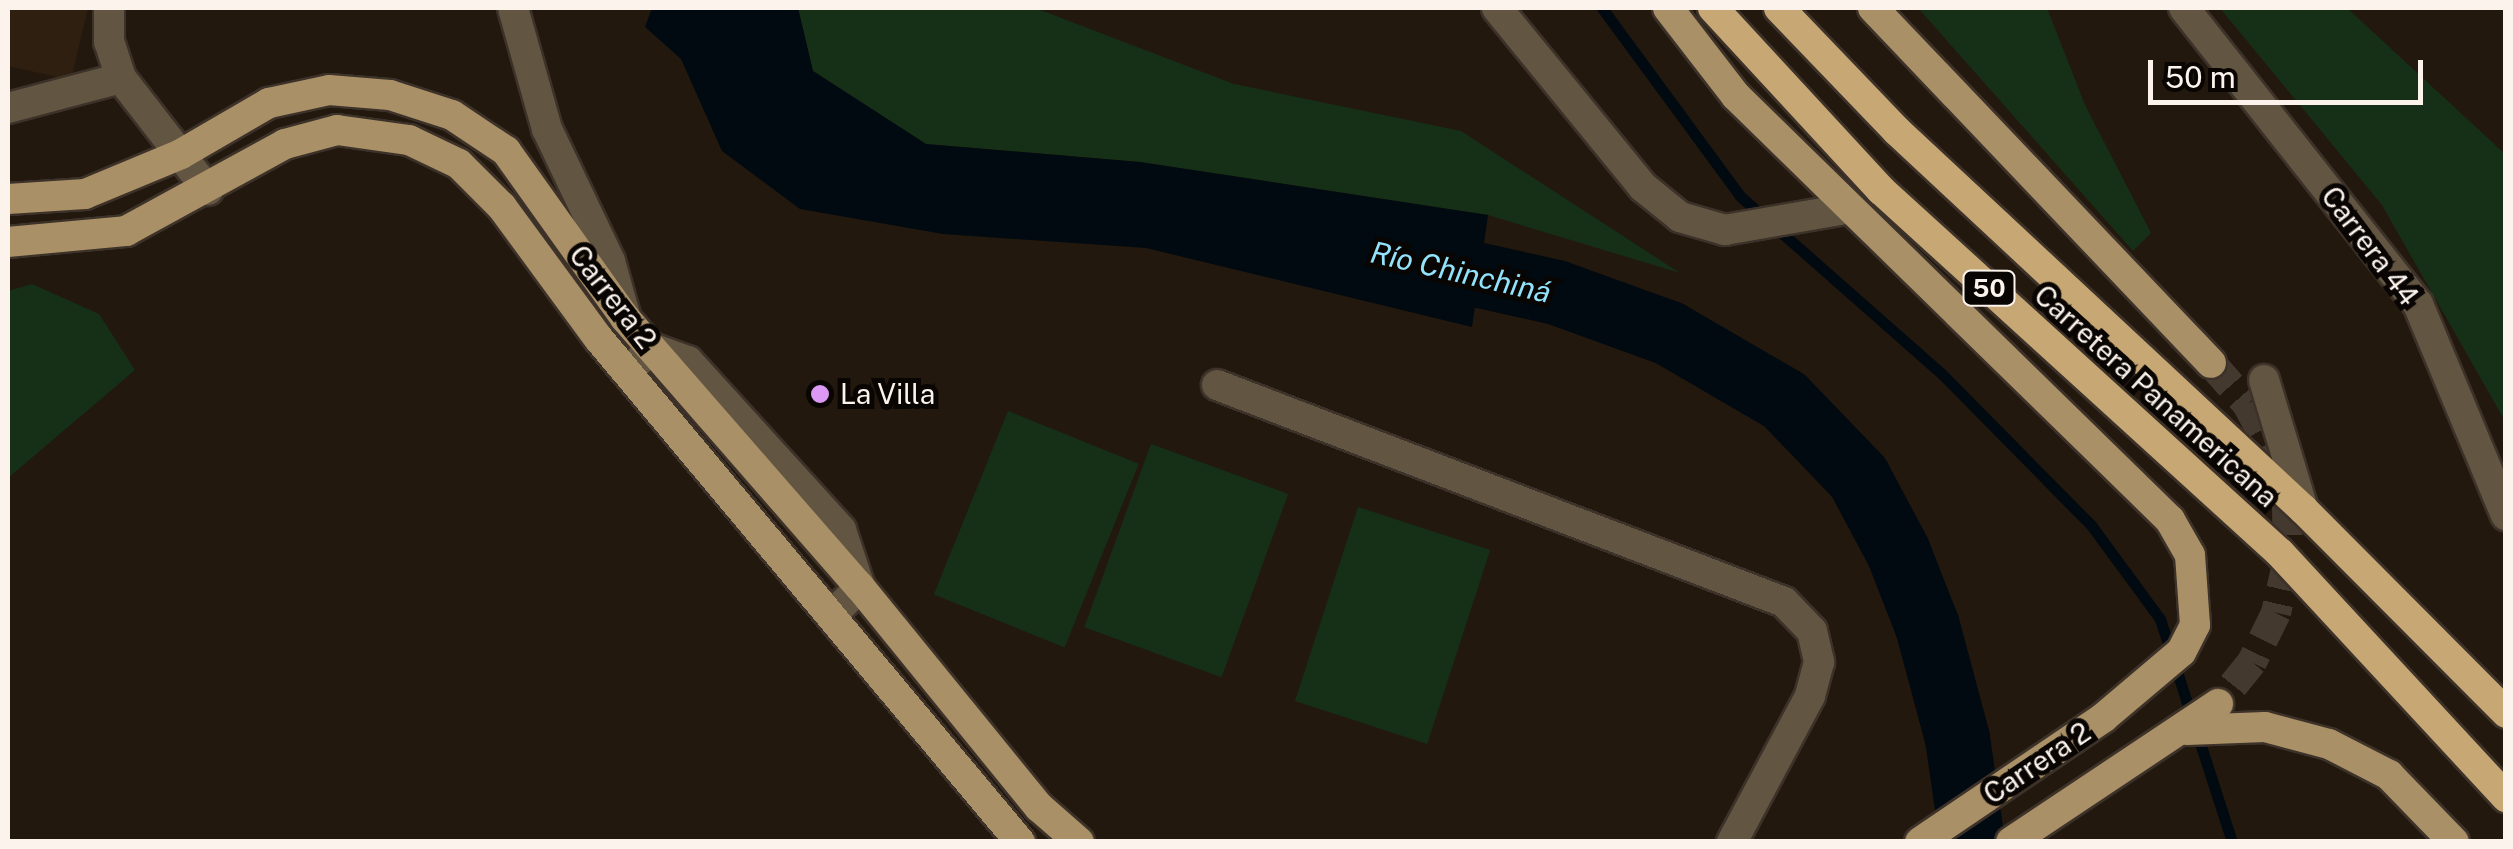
<!DOCTYPE html>
<html>
<head>
<meta charset="utf-8">
<style>
	body { margin:0 }
	#map { position:relative; width:2513px; height:849px; overflow:hidden; background:#23180e; font-family:"Public Sans",sans-serif }
	div>[style] { position:absolute }
	.built>* { inset:0; background:#2e1f10 }
	.green>* { inset:0; background:#153017; transform-origin:0 0 }
	.water>* { inset:0; background:#000a10 }
	.stream>* { height:11px; margin:-5.5px; padding:0 5.5px; transform-origin:5.5px; border-radius:5.5px; background:#000a10 }
	.river>* { height:65px; margin:-32.5px; padding:0 32.5px; transform-origin:32.5px; border-radius:32.5px; background:#000a10 }
	.major-tunnel>* { height:30px; margin-top:-15px; transform-origin:0; background:repeating-linear-gradient(90deg,#43392f 0 30px,transparent 0 45px) }
	.roads { filter:drop-shadow(2px 0 #3d3229) drop-shadow(-2px 0 #3d3229) drop-shadow(0 2px #3d3229) drop-shadow(0 -2px #3d3229) }
	.minor>* { height:30px; margin:-15px; padding:0 15px; transform-origin:15px; border-radius:15px; background:#625541 }
	.major>* { height:30px; margin:-15px; padding:0 15px; transform-origin:15px; border-radius:15px; background:#aa9066 }
	.highway>* { height:30px; margin:-15px; padding:0 15px; transform-origin:15px; border-radius:15px; background:#c7a774 }
	.dots>* { width:28px; height:28px; translate:-50% -50%; box-sizing:border-box; border:5px solid #090503; border-radius:50% }
	span { translate:-50% -50%; white-space:nowrap; text-align:center; line-height:1.15; -webkit-text-stroke:10px #090503; paint-order:stroke }
	.shield-label span { padding:2px 8px; background:#090503; border:2px solid; border-radius:8px; -webkit-text-stroke-width:0 }
	.shield-label { font-size:25px; color:#fbf3ec; font-weight:700 }
	.street-label { font-size:28px; color:#fbf3ec }
	.poi-label { font-size:28px; color:#fbf3ec }
	.left { translate:0 -50%; text-align:left }
	.water-label { font-size:30px; color:#91e2fa; font-style:italic }
	.frame { position:absolute; inset:0; border:10px solid #fbf3ec; pointer-events:none }
	.scale { position:absolute; left:2148px; top:60px; width:275px; height:45px; box-sizing:border-box; border:5px solid #fbf3ec; border-top:0; padding-left:12px; font-size:30px; line-height:35px; white-space:nowrap; color:#fbf3ec; -webkit-text-stroke:8px #090503; paint-order:stroke }
</style>
</head>
<body>
<div id="map">
	<div class="built">
		<div style="clip-path:polygon(8px 8px,88px 8px,71px 80px,8px 66px)"></div>
	</div>
	<div class="green">
		<div style="clip-path:polygon(798px 8px,1035px 8px,1234px 84px,1461px 131px,1680px 273px,1488px 215px,1140px 162px,926px 144px,813px 71px)"></div>
		<div style="clip-path:polygon(1918px 8px,2047px 8px,2085px 105px,2151px 233px,2133px 251px)"></div>
		<div style="clip-path:polygon(2220px 8px,2347px 8px,2505px 154px,2505px 421px,2382px 205px)"></div>
		<div style="clip-path:polygon(32px 284px,99px 314px,135px 370px,8px 478px,8px 291px)"></div>
		<div style="left:1008px;top:411px;width:141px;height:198px;rotate:22deg"></div>
		<div style="left:1151px;top:444px;width:146px;height:195px;rotate:20deg"></div>
		<div style="left:1358px;top:507px;width:139px;height:204px;rotate:18deg"></div>
	</div>
	<div class="water">
		<div style="clip-path:polygon(652px 8px,798px 8px,813px 71px,926px 144px,1140px 162px,1488px 215px,1472px 327px,1146px 248px,943px 234px,800px 209px,722px 151px,681px 59px,645px 27px)"></div>
	</div>
	<div class="stream">
		<div style="left:1602px;top:8px;width:233px;rotate:53.7deg"></div>
		<div style="left:1740px;top:196px;width:269px;rotate:41.4deg"></div>
		<div style="left:1942px;top:374px;width:212px;rotate:45.4deg"></div>
		<div style="left:2091px;top:525px;width:117px;rotate:53.7deg"></div>
		<div style="left:2160px;top:619px;width:234px;rotate:72.1deg"></div>
	</div>
	<div class="river">
		<div style="left:1394px;top:256px;width:166px;rotate:12.5deg"></div>
		<div style="left:1556px;top:292px;width:120px;rotate:19.9deg"></div>
		<div style="left:1669px;top:333px;width:133px;rotate:30.2deg"></div>
		<div style="left:1784px;top:400px;width:107px;rotate:46.1deg"></div>
		<div style="left:1858px;top:477px;width:85px;rotate:61.9deg"></div>
		<div style="left:1898px;top:552px;width:79px;rotate:68.6deg"></div>
		<div style="left:1927px;top:626px;width:116px;rotate:75deg"></div>
		<div style="left:1957px;top:738px;width:105px;rotate:81.8deg"></div>
	</div>
	<div class="major-tunnel">
		<div style="left:2211px;top:363px;width:55px;rotate:48.7deg"></div>
		<div style="left:2247px;top:404px;width:55px;rotate:62deg"></div>
		<div style="left:2273px;top:453px;width:54px;rotate:74.9deg"></div>
		<div style="left:2287px;top:505px;width:55px;rotate:89deg"></div>
		<div style="left:2288px;top:560px;width:54px;rotate:102.8deg"></div>
		<div style="left:2276px;top:613px;width:55px;rotate:116.1deg"></div>
		<div style="left:2252px;top:662px;width:54px;rotate:129deg"></div>
	</div>
	<div class="roads">
		<div class="minor">
			<div style="left:513px;top:8px;width:126px;rotate:74.3deg"></div>
			<div style="left:547px;top:129px;width:146px;rotate:64.5deg"></div>
			<div style="left:610px;top:261px;width:56px;rotate:74.5deg"></div>
			<div style="left:1497px;top:8px;width:231px;rotate:50.8deg"></div>
			<div style="left:1643px;top:187px;width:48px;rotate:39deg"></div>
			<div style="left:1680px;top:217px;width:47px;rotate:16.1deg"></div>
			<div style="left:1725px;top:230px;width:122px;rotate:-9.9deg"></div>
			<div style="left:2184px;top:8px;width:377px;rotate:51.7deg"></div>
			<div style="left:2418px;top:304px;width:229px;rotate:67.4deg"></div>
			<div style="left:121px;top:78px;width:142px;rotate:52.2deg"></div>
			<div style="left:8px;top:108px;width:117px;rotate:-14.9deg"></div>
			<div style="left:121px;top:78px;width:38px;rotate:-108deg"></div>
			<div style="left:109px;top:42px;width:34px;rotate:-90deg"></div>
			<div style="left:627px;top:372px;width:35px;rotate:-44deg"></div>
			<div style="left:652px;top:348px;width:38px;rotate:20deg"></div>
			<div style="left:688px;top:361px;width:228px;rotate:47.8deg"></div>
			<div style="left:841px;top:530px;width:60px;rotate:71.6deg"></div>
			<div style="left:860px;top:587px;width:41px;rotate:135deg"></div>
			<div style="left:2264px;top:380px;width:135px;rotate:73.2deg"></div>
			<div style="left:1217px;top:385px;width:607px;rotate:20.94deg"></div>
			<div style="left:1784px;top:602px;width:40px;rotate:46deg"></div>
			<div style="left:1812px;top:631px;width:32px;rotate:77deg"></div>
			<div style="left:1819px;top:662px;width:35px;rotate:105deg"></div>
			<div style="left:1810px;top:696px;width:166px;rotate:118.1deg"></div>
		</div>
		<div class="major">
			<div style="left:1668px;top:8px;width:111px;rotate:52.3deg"></div>
			<div style="left:1736px;top:96px;width:607px;rotate:44.33deg"></div>
			<div style="left:2170px;top:520px;width:40px;rotate:60.3deg"></div>
			<div style="left:2190px;top:555px;width:70px;rotate:85.9deg"></div>
			<div style="left:2195px;top:625px;width:30px;rotate:117deg"></div>
			<div style="left:2181px;top:652px;width:102px;rotate:139.8deg"></div>
			<div style="left:2103px;top:718px;width:221px;rotate:145.9deg"></div>
			<div style="left:1873px;top:8px;width:490px;rotate:46.4deg"></div>
			<div style="left:8px;top:199px;width:77px;rotate:-3.7deg"></div>
			<div style="left:85px;top:194px;width:104px;rotate:-22.6deg"></div>
			<div style="left:181px;top:154px;width:102px;rotate:-30.1deg"></div>
			<div style="left:269px;top:103px;width:61px;rotate:-12.2deg"></div>
			<div style="left:329px;top:90px;width:61px;rotate:4.7deg"></div>
			<div style="left:390px;top:95px;width:65px;rotate:17.9deg"></div>
			<div style="left:452px;top:115px;width:65px;rotate:33.7deg"></div>
			<div style="left:506px;top:151px;width:205px;rotate:54.5deg"></div>
			<div style="left:625px;top:318px;width:357px;rotate:48.9deg"></div>
			<div style="left:860px;top:587px;width:284px;rotate:50.9deg"></div>
			<div style="left:1039px;top:807px;width:53px;rotate:41.2deg"></div>
			<div style="left:8px;top:242px;width:119px;rotate:-5.3deg"></div>
			<div style="left:126px;top:231px;width:181px;rotate:-28.7deg"></div>
			<div style="left:285px;top:144px;width:54px;rotate:-15.1deg"></div>
			<div style="left:337px;top:130px;width:73px;rotate:7.9deg"></div>
			<div style="left:409px;top:140px;width:55px;rotate:25.6deg"></div>
			<div style="left:459px;top:164px;width:61px;rotate:45deg"></div>
			<div style="left:502px;top:207px;width:164px;rotate:53.7deg"></div>
			<div style="left:599px;top:339px;width:656px;rotate:50.07deg"></div>
			<div style="left:2187px;top:730px;width:78px;rotate:-2.2deg"></div>
			<div style="left:2265px;top:727px;width:66px;rotate:14.9deg"></div>
			<div style="left:2329px;top:744px;width:68px;rotate:27.3deg"></div>
			<div style="left:2389px;top:775px;width:93px;rotate:45.9deg"></div>
			<div style="left:2011px;top:842px;width:249px;rotate:-33.7deg"></div>
		</div>
		<div class="highway">
			<div style="left:1713px;top:8px;width:248px;rotate:47.3deg"></div>
			<div style="left:1881px;top:190px;width:539px;rotate:42.3deg"></div>
			<div style="left:2280px;top:553px;width:333px;rotate:47.2deg"></div>
			<div style="left:1779px;top:8px;width:170px;rotate:46.2deg"></div>
			<div style="left:1897px;top:131px;width:555px;rotate:42.95deg"></div>
			<div style="left:2303px;top:509px;width:288px;rotate:45.1deg"></div>
		</div>
	</div>
	<div class="dots">
		<div style="left:820px;top:394px;background:#dc99f4"></div>
	</div>
	<div class="shield-label">
		<span style="left:1989px;top:288px">50</span>
	</div>
	<div class="street-label">
		<span style="left:2370px;top:246px;rotate:53deg">Carrera 44</span>
		<span style="left:613px;top:297px;rotate:52deg">Carrera 2</span>
		<span style="left:2156px;top:396px;rotate:42deg">Carretera Panamericana</span>
		<span style="left:2037px;top:763px;rotate:-34deg">Carrera 2</span>
	</div>
	<div class="poi-label">
		<span class="left" style="left:840px;top:394px">La Villa</span>
	</div>
	<div class="water-label">
		<span style="left:1461px;top:272px;rotate:13deg">Río Chinchiná</span>
	</div>
	<div class="frame"></div>
	<div class="scale">50 m</div>
</div>
</body>
</html>
